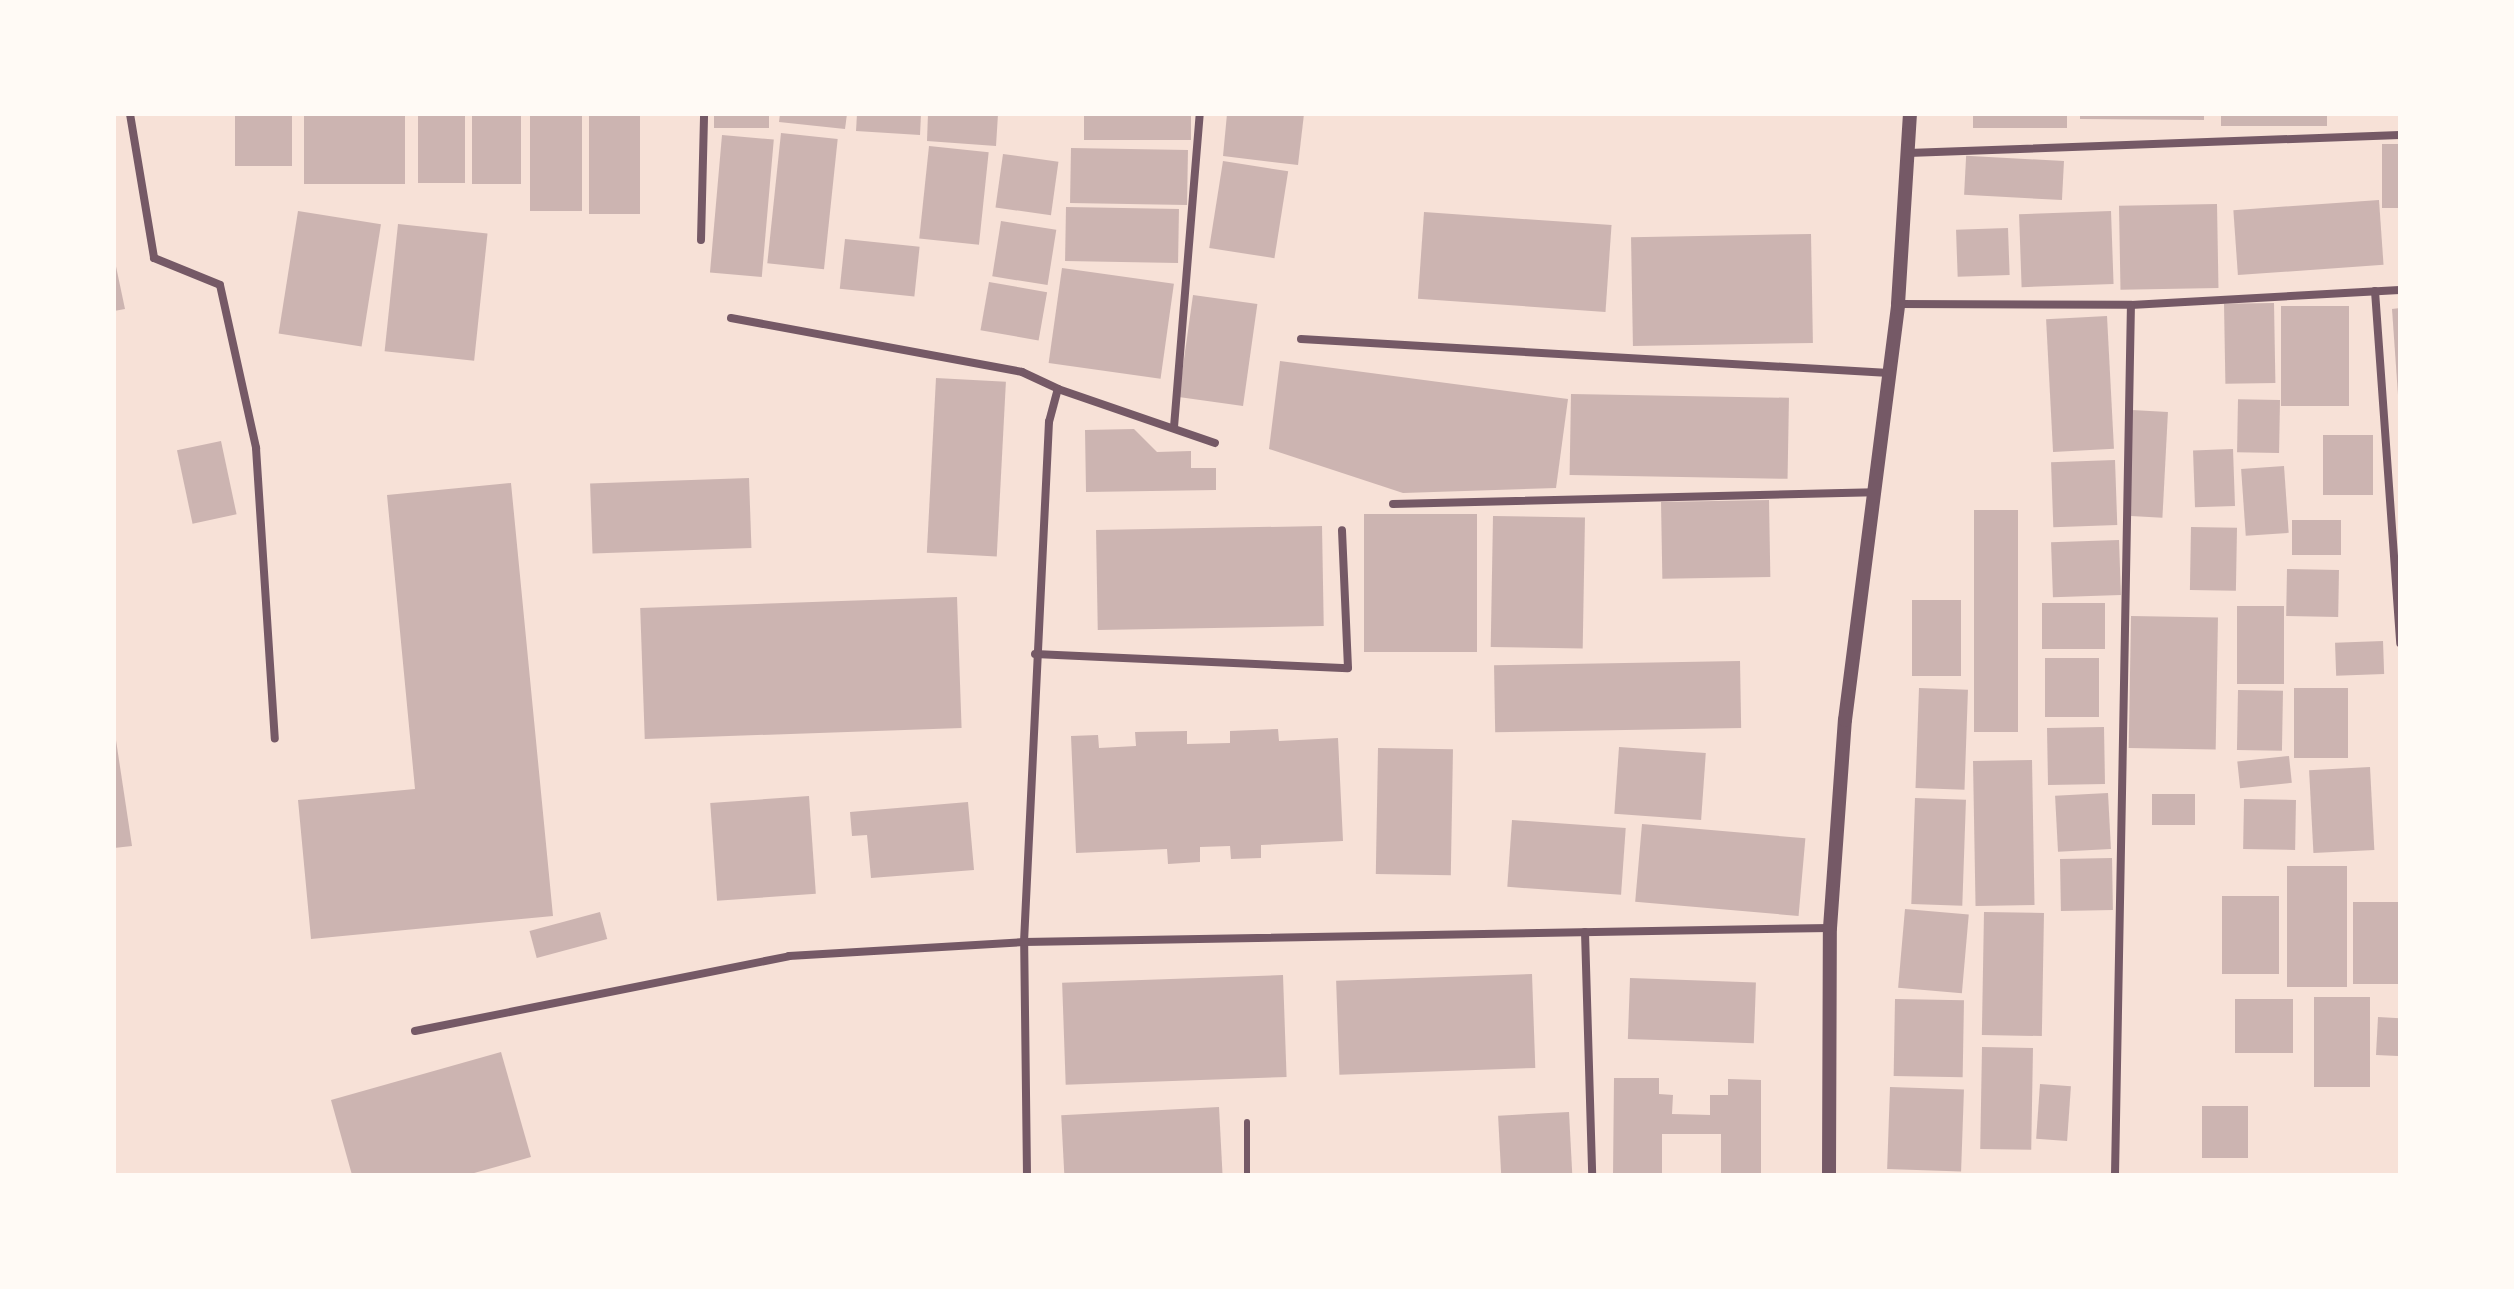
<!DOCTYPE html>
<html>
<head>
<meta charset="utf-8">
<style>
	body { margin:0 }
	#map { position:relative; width:2514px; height:1289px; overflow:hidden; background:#f7e1d7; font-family:"Space Grotesk",sans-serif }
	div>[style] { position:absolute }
	.building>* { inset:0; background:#ccb4b1; transform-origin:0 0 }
	.service>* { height:6px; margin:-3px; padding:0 3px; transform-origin:3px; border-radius:3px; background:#755966 }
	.minor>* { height:8px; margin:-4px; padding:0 4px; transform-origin:4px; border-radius:4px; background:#755966 }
	.tertiary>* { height:14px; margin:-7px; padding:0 7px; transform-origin:7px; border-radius:7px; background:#755966 }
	span { translate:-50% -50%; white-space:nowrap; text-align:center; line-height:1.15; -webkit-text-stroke:6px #fffaf5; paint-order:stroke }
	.frame { position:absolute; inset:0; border:116px solid #fffaf5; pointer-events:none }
</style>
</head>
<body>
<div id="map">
	<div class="building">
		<div style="left:235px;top:114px;width:57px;height:52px"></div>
		<div style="left:304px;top:114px;width:101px;height:70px"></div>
		<div style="left:418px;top:114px;width:47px;height:69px"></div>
		<div style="left:472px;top:114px;width:49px;height:70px"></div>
		<div style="left:530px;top:114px;width:52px;height:97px"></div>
		<div style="left:589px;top:114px;width:51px;height:100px"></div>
		<div style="left:714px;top:114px;width:55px;height:14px"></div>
		<div style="clip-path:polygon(780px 114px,847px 114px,845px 129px,779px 122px)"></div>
		<div style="clip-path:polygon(857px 114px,921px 114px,920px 135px,856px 131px)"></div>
		<div style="clip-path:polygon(928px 114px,998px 114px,996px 146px,927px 141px)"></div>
		<div style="left:1084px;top:114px;width:107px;height:26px"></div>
		<div style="clip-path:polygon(1227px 114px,1304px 114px,1298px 165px,1223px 156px)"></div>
		<div style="left:1973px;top:114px;width:94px;height:14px"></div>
		<div style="clip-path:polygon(2080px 114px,2204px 114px,2204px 120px,2080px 119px)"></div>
		<div style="left:2221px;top:114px;width:106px;height:12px"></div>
		<div style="left:781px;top:133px;width:57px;height:131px;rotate:6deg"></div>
		<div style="left:722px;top:135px;width:52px;height:138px;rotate:5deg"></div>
		<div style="left:2400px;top:144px;width:64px;height:18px;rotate:90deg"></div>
		<div style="left:929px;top:146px;width:60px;height:93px;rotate:6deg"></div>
		<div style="left:1071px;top:148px;width:117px;height:55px;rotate:1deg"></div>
		<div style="left:1003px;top:154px;width:56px;height:54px;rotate:8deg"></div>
		<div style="left:1223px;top:161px;width:66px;height:88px;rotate:9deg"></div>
		<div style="left:2064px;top:161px;width:39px;height:98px;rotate:93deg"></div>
		<div style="left:2379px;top:200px;width:65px;height:146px;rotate:86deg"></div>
		<div style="left:2217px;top:204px;width:84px;height:98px;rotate:89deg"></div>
		<div style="left:1066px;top:207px;width:113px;height:54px;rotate:1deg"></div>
		<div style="left:298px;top:211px;width:84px;height:124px;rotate:9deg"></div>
		<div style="left:2111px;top:211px;width:73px;height:92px;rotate:88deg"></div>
		<div style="left:1424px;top:212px;width:188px;height:87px;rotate:4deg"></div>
		<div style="left:1001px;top:221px;width:56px;height:56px;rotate:9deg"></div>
		<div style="left:398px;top:224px;width:90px;height:128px;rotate:6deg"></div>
		<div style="left:2008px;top:228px;width:47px;height:52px;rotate:88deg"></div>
		<div style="left:1811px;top:234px;width:109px;height:180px;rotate:89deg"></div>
		<div style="left:845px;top:239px;width:75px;height:50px;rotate:6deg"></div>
		<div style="clip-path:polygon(114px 257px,125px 309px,114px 311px)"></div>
		<div style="left:1062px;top:268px;width:113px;height:96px;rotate:8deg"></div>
		<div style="left:989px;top:282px;width:59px;height:49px;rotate:10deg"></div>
		<div style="left:1193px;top:295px;width:65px;height:103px;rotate:8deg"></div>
		<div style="left:2274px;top:303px;width:80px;height:50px;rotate:89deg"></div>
		<div style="left:2349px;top:306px;width:100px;height:68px;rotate:90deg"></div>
		<div style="clip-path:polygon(2400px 308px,2400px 395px,2398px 395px,2392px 309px)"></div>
		<div style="left:2107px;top:316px;width:133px;height:61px;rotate:87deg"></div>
		<div style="clip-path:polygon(1280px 361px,1568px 399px,1556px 488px,1403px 493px,1269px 449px)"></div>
		<div style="left:936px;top:378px;width:70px;height:175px;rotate:3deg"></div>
		<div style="left:1571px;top:394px;width:218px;height:81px;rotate:1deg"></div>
		<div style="left:2280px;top:400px;width:53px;height:42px;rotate:91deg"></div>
		<div style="left:2132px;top:410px;width:36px;height:106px;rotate:3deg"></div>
		<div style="clip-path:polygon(1134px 429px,1157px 452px,1191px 451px,1191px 468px,1216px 468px,1216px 490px,1086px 492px,1085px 430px)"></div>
		<div style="left:2323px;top:435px;width:50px;height:60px"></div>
		<div style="left:221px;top:441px;width:75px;height:45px;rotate:78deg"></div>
		<div style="left:2233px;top:449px;width:57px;height:40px;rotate:88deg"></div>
		<div style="left:2115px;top:460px;width:65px;height:64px;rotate:88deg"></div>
		<div style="left:2284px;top:466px;width:67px;height:43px;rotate:86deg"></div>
		<div style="left:749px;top:478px;width:70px;height:159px;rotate:88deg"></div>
		<div style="clip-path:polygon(511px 483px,553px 916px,311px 939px,298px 800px,415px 789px,387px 495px)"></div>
		<div style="left:1769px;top:500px;width:77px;height:108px;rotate:89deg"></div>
		<div style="left:1974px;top:510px;width:44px;height:222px"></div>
		<div style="left:1477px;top:514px;width:138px;height:113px;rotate:90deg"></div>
		<div style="left:1493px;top:516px;width:92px;height:131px;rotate:1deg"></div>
		<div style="left:2292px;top:520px;width:49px;height:35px"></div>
		<div style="left:1322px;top:526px;width:100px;height:226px;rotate:89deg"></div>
		<div style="left:2191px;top:527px;width:46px;height:63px;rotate:1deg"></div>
		<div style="left:2119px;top:540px;width:55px;height:68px;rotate:88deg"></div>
		<div style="left:2287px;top:569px;width:52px;height:47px;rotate:1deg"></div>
		<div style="left:957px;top:597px;width:131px;height:317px;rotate:88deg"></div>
		<div style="left:1912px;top:600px;width:49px;height:76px"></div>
		<div style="left:2042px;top:603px;width:63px;height:46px"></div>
		<div style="left:2237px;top:606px;width:47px;height:78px"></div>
		<div style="left:2131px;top:616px;width:87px;height:132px;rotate:1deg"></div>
		<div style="left:2383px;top:641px;width:33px;height:48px;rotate:88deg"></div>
		<div style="left:2045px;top:658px;width:54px;height:59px"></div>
		<div style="left:1740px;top:661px;width:67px;height:246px;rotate:89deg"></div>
		<div style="left:1919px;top:688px;width:49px;height:100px;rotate:2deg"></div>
		<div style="left:2294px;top:688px;width:54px;height:70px"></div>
		<div style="left:2238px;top:690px;width:45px;height:60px;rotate:1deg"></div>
		<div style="clip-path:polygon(114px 727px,132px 846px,114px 848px)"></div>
		<div style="left:2104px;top:727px;width:57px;height:57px;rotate:89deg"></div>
		<div style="clip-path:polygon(1278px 729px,1279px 741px,1338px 738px,1343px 841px,1261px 845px,1261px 858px,1231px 859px,1230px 846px,1200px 847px,1200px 862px,1168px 864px,1167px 849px,1076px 853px,1071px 736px,1098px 735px,1099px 748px,1136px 746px,1135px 732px,1187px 731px,1187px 744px,1230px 743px,1230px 731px)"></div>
		<div style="left:1619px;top:747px;width:87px;height:67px;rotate:4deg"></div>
		<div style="left:1378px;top:748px;width:75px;height:126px;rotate:1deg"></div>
		<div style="left:2289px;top:756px;width:27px;height:52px;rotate:84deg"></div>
		<div style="left:2032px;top:760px;width:145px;height:59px;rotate:89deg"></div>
		<div style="left:2370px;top:767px;width:83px;height:61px;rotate:87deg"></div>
		<div style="left:2108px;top:793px;width:56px;height:53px;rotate:87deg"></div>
		<div style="left:2152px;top:794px;width:43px;height:31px"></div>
		<div style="left:809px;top:796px;width:98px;height:99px;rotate:86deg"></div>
		<div style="left:1915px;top:798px;width:51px;height:106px;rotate:2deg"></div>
		<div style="left:2244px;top:799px;width:52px;height:50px;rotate:1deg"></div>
		<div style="clip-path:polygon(968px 802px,974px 870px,871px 878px,867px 835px,852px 836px,850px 812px)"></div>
		<div style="left:1512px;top:820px;width:114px;height:67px;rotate:4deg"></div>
		<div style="left:1642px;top:824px;width:164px;height:78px;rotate:5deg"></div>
		<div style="left:2112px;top:858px;width:52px;height:52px;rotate:89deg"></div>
		<div style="left:2287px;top:866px;width:60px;height:121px"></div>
		<div style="left:2222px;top:896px;width:57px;height:78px"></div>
		<div style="left:2353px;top:902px;width:47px;height:82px"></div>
		<div style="left:1905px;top:909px;width:64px;height:79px;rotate:5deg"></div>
		<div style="left:600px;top:912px;width:28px;height:73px;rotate:75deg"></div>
		<div style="left:1984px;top:912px;width:60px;height:123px;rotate:1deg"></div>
		<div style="left:1532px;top:974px;width:94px;height:196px;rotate:88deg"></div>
		<div style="left:1283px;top:975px;width:102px;height:221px;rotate:88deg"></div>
		<div style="left:1630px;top:978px;width:126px;height:61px;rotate:2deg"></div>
		<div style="left:2314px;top:997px;width:56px;height:90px"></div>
		<div style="left:1895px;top:999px;width:69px;height:77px;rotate:1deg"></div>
		<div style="left:2235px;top:999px;width:58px;height:54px"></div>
		<div style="left:2378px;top:1017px;width:22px;height:38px;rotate:3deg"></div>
		<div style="left:1982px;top:1047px;width:51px;height:102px;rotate:1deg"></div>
		<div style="clip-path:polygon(501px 1052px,531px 1157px,467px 1175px,352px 1175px,331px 1100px)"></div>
		<div style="clip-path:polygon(1614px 1078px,1659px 1078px,1659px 1094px,1673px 1095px,1672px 1114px,1710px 1115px,1710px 1095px,1728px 1095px,1728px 1079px,1761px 1080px,1761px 1175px,1721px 1175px,1721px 1134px,1662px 1134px,1662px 1175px,1613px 1175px)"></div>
		<div style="left:2040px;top:1084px;width:31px;height:55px;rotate:4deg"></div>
		<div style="left:1890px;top:1087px;width:74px;height:82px;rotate:2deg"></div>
		<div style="left:2202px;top:1106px;width:46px;height:52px"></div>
		<div style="left:1219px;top:1107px;width:68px;height:158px;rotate:87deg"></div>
		<div style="left:1569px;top:1112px;width:63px;height:71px;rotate:87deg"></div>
	</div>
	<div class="service">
		<div style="left:1247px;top:1175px;width:53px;rotate:-90deg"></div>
	</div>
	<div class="minor">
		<div style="left:130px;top:114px;width:146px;rotate:80.5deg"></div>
		<div style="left:154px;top:258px;width:71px;rotate:22.2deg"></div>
		<div style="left:220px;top:285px;width:167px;rotate:77.5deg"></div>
		<div style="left:256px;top:448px;width:291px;rotate:86.3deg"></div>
		<div style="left:1908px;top:153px;width:492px;rotate:-2.1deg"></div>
		<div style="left:701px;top:240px;width:126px;rotate:-88.6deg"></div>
		<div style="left:2375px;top:291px;width:353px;rotate:85.9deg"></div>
		<div style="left:1898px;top:304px;width:233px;rotate:0.2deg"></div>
		<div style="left:2131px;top:305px;width:269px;rotate:-3.2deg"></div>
		<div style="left:731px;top:318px;width:296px;rotate:10.5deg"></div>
		<div style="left:1022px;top:372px;width:40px;rotate:25deg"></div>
		<div style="left:1301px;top:339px;width:589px;rotate:3.31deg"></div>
		<div style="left:1174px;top:427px;width:314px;rotate:-85.3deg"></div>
		<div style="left:1393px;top:504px;width:481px;rotate:-1.4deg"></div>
		<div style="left:1035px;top:654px;width:313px;rotate:2.6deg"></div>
		<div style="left:1348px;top:668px;width:138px;rotate:-92.5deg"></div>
		<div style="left:1585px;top:932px;width:243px;rotate:88.3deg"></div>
		<div style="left:415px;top:1031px;width:381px;rotate:-11.3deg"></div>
		<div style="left:789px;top:956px;width:235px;rotate:-3.4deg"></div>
		<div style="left:1024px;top:942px;width:806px;rotate:-1deg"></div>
		<div style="left:1027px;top:1175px;width:233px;rotate:-90.7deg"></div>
		<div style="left:1024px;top:942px;width:521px;rotate:-87.25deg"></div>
		<div style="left:1049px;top:422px;width:34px;rotate:-75deg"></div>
		<div style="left:1058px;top:389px;width:166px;rotate:19deg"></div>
		<div style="left:2115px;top:1175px;width:870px;rotate:-88.95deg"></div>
	</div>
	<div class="tertiary">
		<div style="left:1829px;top:1175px;width:247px;rotate:-89.8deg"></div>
		<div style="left:1830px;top:928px;width:209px;rotate:-85.9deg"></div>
		<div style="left:1845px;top:720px;width:419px;rotate:-82.7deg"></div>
		<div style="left:1898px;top:304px;width:190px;rotate:-86.4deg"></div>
	</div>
	<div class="frame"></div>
</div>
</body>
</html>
